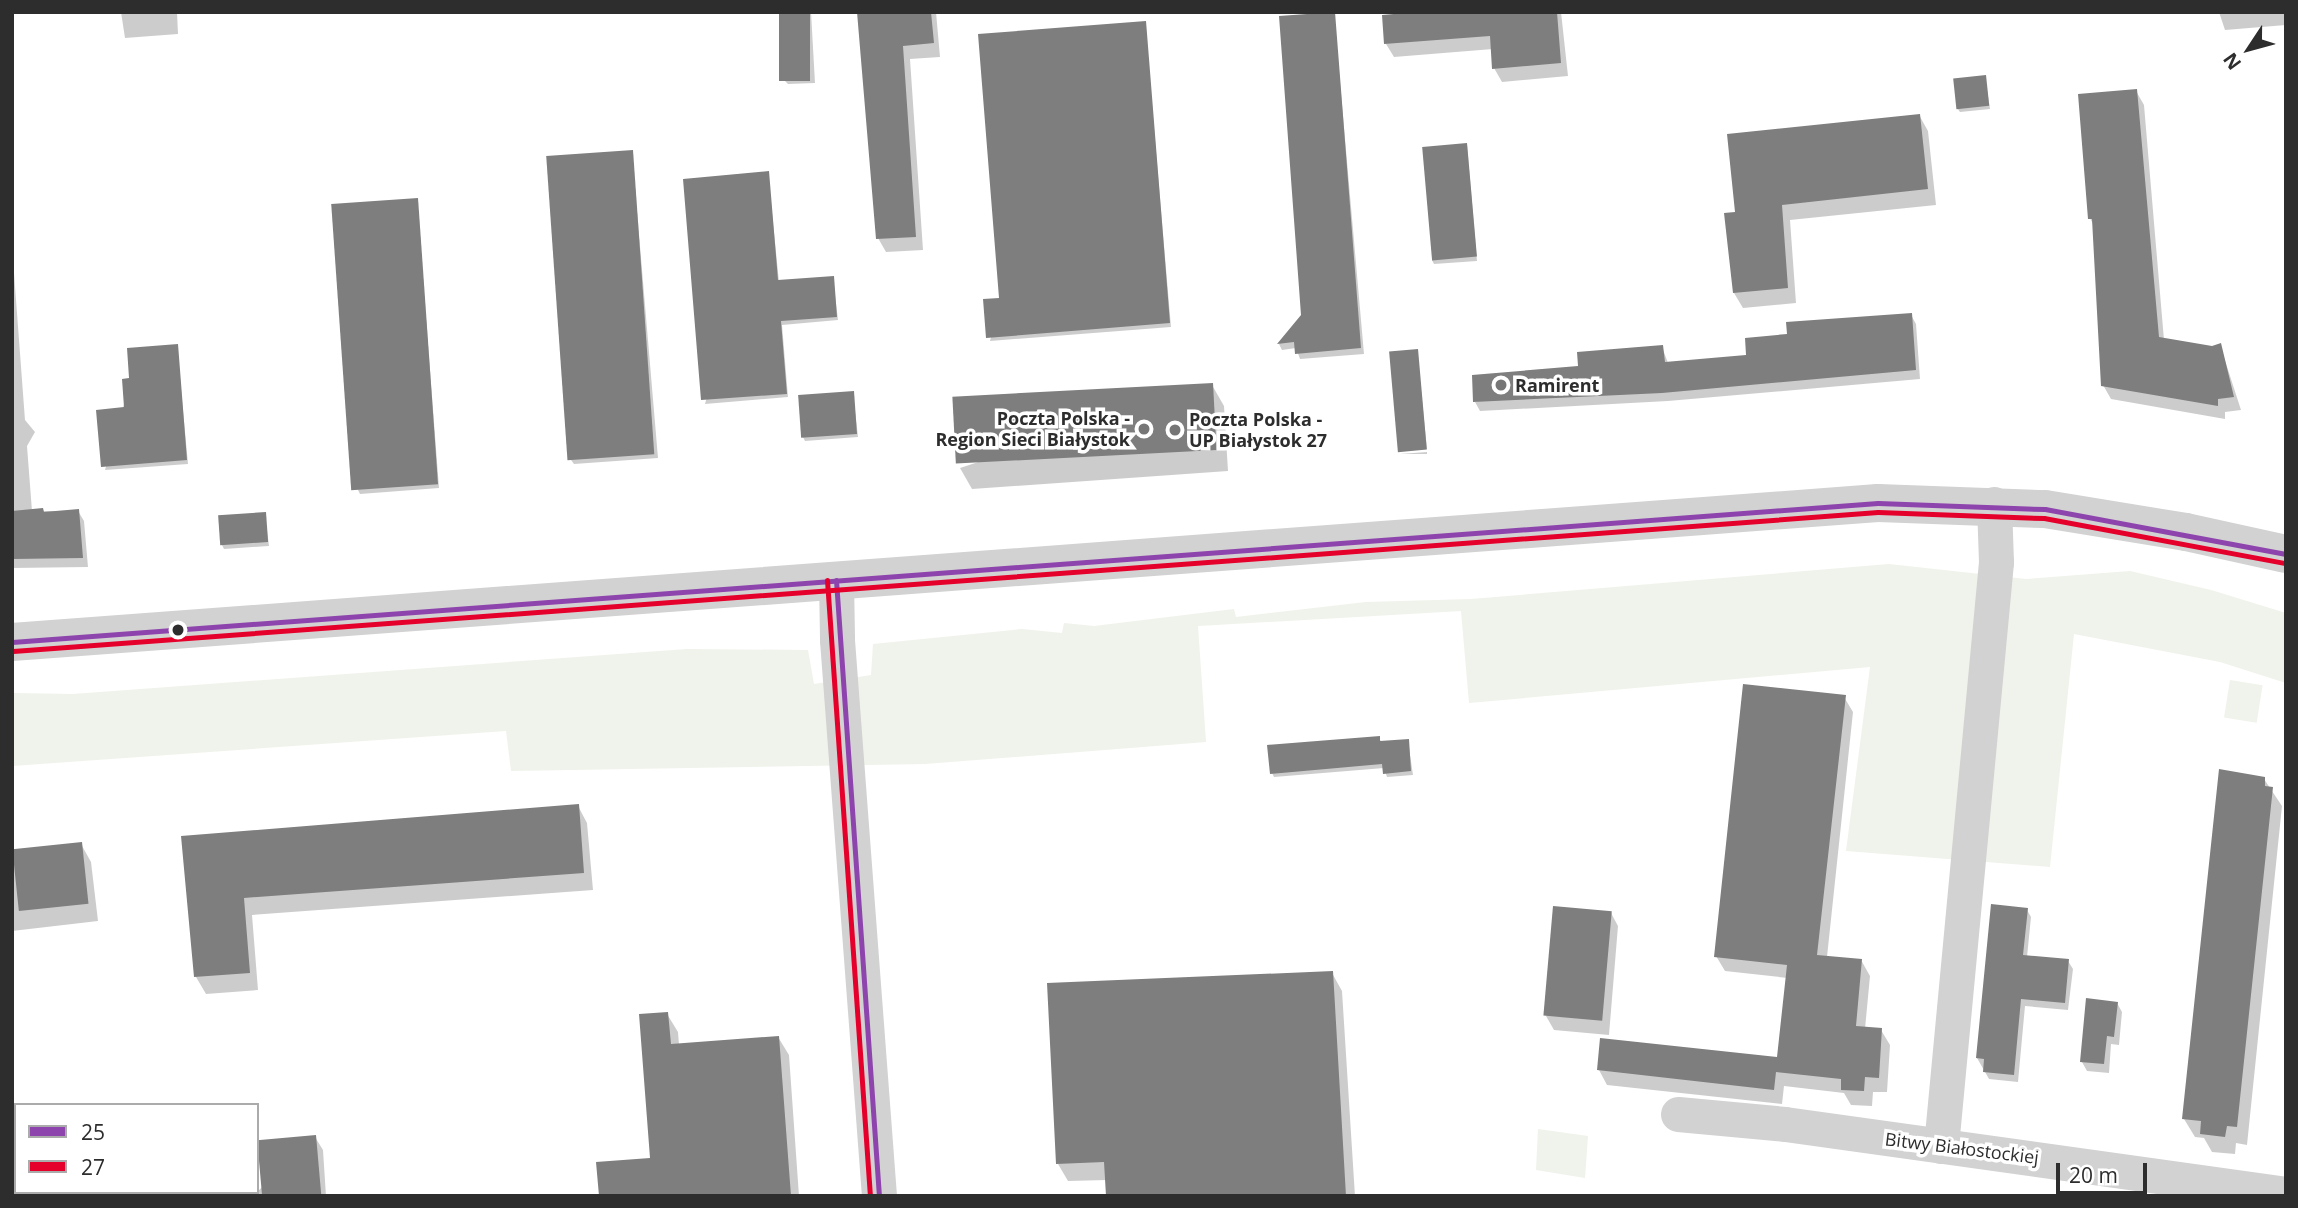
<!DOCTYPE html>
<html>
<head>
<meta charset="utf-8">
<style>
	body { margin:0 }
	#map { position:relative; width:2298px; height:1208px; overflow:hidden; background:#fff; font-family:"Open Sans",sans-serif }
	div>[style] { position:absolute }
	.green>* { inset:0; background:#f0f3eb; transform-origin:0 0 }
	.shadow>* { inset:0; background:#0003 }
	.building>* { inset:0; background:#7e7e7e; transform-origin:0 0 }
	.minor>* { height:35px; margin:-17.5px; padding:0 17.5px; transform-origin:17.5px; border-radius:17.5px; background:#d2d2d2 }
	.tertiary>* { height:38px; margin:-19px; padding:0 19px; transform-origin:19px; border-radius:19px; background:#d2d2d2 }
	.bus-1>* { height:5px; margin:-2.5px; padding:0 2.5px; transform-origin:2.5px; border-radius:2.5px; background:#8e44ad }
	.bus-2>* { height:5px; margin:-2.5px; padding:0 2.5px; transform-origin:2.5px; border-radius:2.5px; background:#e4002b }
	.dots>* { width:19px; height:19px; translate:-50% -50%; box-sizing:border-box; border:4px solid #fff; border-radius:50% }
	span { translate:-50% -50%; white-space:nowrap; text-align:center; line-height:1.15; -webkit-text-stroke:7px #fff; paint-order:stroke }
	.poi-label { font-size:18px; color:#2d2d2d; font-weight:700 }
	.left { translate:0 -50%; text-align:left }
	.right { translate:-100% -50%; text-align:right }
	.street-label { font-size:18px; color:#2d2d2d }
	.frame { position:absolute; inset:0; border:14px solid #2d2d2d; pointer-events:none }
	.legend { position:absolute; left:14px; top:1103px; width:245px; height:91px; box-sizing:border-box; background:#fff; border:2px solid #ababab; margin:0; padding:9px 12px; list-style:none; font-size:21px; color:#2d2d2d }
	.legend li { display:flex; align-items:center; gap:14px; height:35px }
	.legend b { width:35px; border:2px solid #ababab }
	.north { position:absolute; left:2214px; top:14px; width:70px; height:70px; -webkit-text-stroke:5px #fff; paint-order:stroke; rotate:234deg; font-size:19px; font-weight:700; line-height:28px; text-align:center; color:#2d2d2d }
	.north::after { content:''; display:block; margin:auto; width:24px; height:32px; background:#2d2d2d; clip-path:polygon(50% 0,100% 100%,50% 72%,0 100%) }
	.scale { position:absolute; left:2056px; top:1163px; width:91px; height:32px; box-sizing:border-box; border:4px solid #2d2d2d; border-top:0; padding-left:9px; font-size:21px; line-height:24px; white-space:nowrap; color:#2d2d2d; -webkit-text-stroke:5px #fff; paint-order:stroke }
</style>
</head>
<body>
<div id="map">
	<div class="green">
		<div style="clip-path:polygon(1889px 564px,2026px 579px,2130px 571px,2211px 590px,2286px 613px,2286px 683px,2220px 662px,2074px 634px,2050px 867px,1846px 851px,1870px 667px,1469px 703px,1461px 611px,1198px 626px,1206px 742px,925px 764px,511px 771px,506px 731px,12px 766px,12px 693px,73px 694px,687px 649px,808px 650px,814px 684px,871px 675px,873px 644px,1022px 629px,1062px 633px,1064px 623px,1094px 626px,1234px 609px,1236px 617px,1366px 602px,1471px 599px)"></div>
		<div style="left:2230px;top:680px;width:33px;height:38px;rotate:9deg"></div>
		<div style="clip-path:polygon(1538px 1129px,1588px 1136px,1585px 1178px,1536px 1170px)"></div>
	</div>
	<div class="shadow">
		<div style="clip-path:polygon(121px 12px,177px 12px,178px 34px,125px 38px)"></div>
		<div style="clip-path:polygon(781px 12px,811px 12px,815px 83px,788px 84px,785px 81px)"></div>
		<div style="clip-path:polygon(859px 12px,936px 12px,940px 57px,910px 59px,923px 250px,886px 252px,878px 238px)"></div>
		<div style="clip-path:polygon(1402px 12px,1561px 12px,1568px 76px,1502px 82px,1494px 68px,1493px 49px,1394px 57px,1386px 44px,1384px 17px)"></div>
		<div style="clip-path:polygon(2219px 12px,2286px 12px,2286px 25px,2225px 30px)"></div>
		<div style="clip-path:polygon(1334px 14px,1364px 354px,1300px 359px,1296px 348px,1282px 350px,1279px 344px,1303px 316px)"></div>
		<div style="clip-path:polygon(1145px 23px,1171px 327px,990px 341px,1001px 299px)"></div>
		<div style="clip-path:polygon(1985px 77px,1990px 109px,1960px 112px,1957px 108px)"></div>
		<div style="clip-path:polygon(2136px 91px,2144px 105px,2164px 340px,2212px 348px,2220px 345px,2241px 410px,2225px 412px,2225px 419px,2111px 399px,2103px 385px,2094px 226px,2090px 218px)"></div>
		<div style="clip-path:polygon(1919px 115px,1928px 131px,1936px 205px,1790px 220px,1796px 303px,1743px 308px,1734px 293px,1737px 213px)"></div>
		<div style="clip-path:polygon(1467px 145px,1477px 261px,1434px 264px,1432px 260px)"></div>
		<div style="clip-path:polygon(632px 152px,658px 458px,574px 464px,571px 460px)"></div>
		<div style="clip-path:polygon(768px 173px,779px 282px,833px 278px,838px 320px,782px 325px,788px 397px,705px 404px)"></div>
		<div style="clip-path:polygon(417px 200px,439px 488px,360px 494px,358px 490px)"></div>
		<div style="clip-path:polygon(12px 246px,25px 420px,35px 432px,27px 446px,32px 511px,78px 511px,84px 521px,88px 567px,12px 568px)"></div>
		<div style="clip-path:polygon(1911px 315px,1916px 324px,1920px 379px,1668px 401px,1480px 411px,1475px 402px,1662px 347px,1668px 363px,1748px 357px,1789px 336px)"></div>
		<div style="clip-path:polygon(177px 346px,188px 464px,105px 470px,131px 380px)"></div>
		<div style="clip-path:polygon(1417px 350px,1427px 449px,1399px 451px)"></div>
		<div style="clip-path:polygon(1212px 385px,1224px 406px,1228px 471px,972px 489px,960px 468px)"></div>
		<div style="clip-path:polygon(853px 392px,858px 437px,805px 441px,803px 437px)"></div>
		<div style="clip-path:polygon(1427px 452px,1427px 454px,1400px 454px)"></div>
		<div style="clip-path:polygon(265px 514px,269px 546px,224px 549px,222px 545px)"></div>
		<div style="clip-path:polygon(1844px 697px,1853px 712px,1827px 957px,1861px 960px,1870px 976px,1865px 1029px,1881px 1030px,1890px 1045px,1887px 1092px,1873px 1092px,1872px 1106px,1851px 1105px,1844px 1093px,1784px 1086px,1782px 1104px,1607px 1085px,1599px 1070px,1779px 1059px,1788px 978px,1725px 971px,1716px 956px)"></div>
		<div style="clip-path:polygon(1379px 738px,1382px 743px,1408px 741px,1413px 775px,1387px 777px,1384px 768px,1274px 777px,1272px 773px)"></div>
		<div style="clip-path:polygon(2264px 779px,2282px 806px,2247px 1145px,2236px 1143px,2235px 1154px,2212px 1152px,2204px 1138px,2195px 1137px,2184px 1119px)"></div>
		<div style="clip-path:polygon(578px 806px,587px 823px,593px 890px,252px 915px,258px 990px,206px 994px,196px 977px,183px 837px)"></div>
		<div style="clip-path:polygon(81px 844px,91px 862px,98px 921px,12px 931px,12px 852px)"></div>
		<div style="clip-path:polygon(2027px 910px,2031px 917px,2027px 957px,2068px 961px,2073px 969px,2068px 1010px,2025px 1006px,2018px 1082px,1989px 1079px,1977px 1058px)"></div>
		<div style="clip-path:polygon(1611px 913px,1618px 926px,1609px 1035px,1554px 1030px,1546px 1016px)"></div>
		<div style="clip-path:polygon(1332px 973px,1342px 991px,1355px 1196px,1108px 1196px,1107px 1180px,1068px 1181px,1058px 1164px)"></div>
		<div style="clip-path:polygon(2117px 1003px,2122px 1012px,2119px 1045px,2111px 1044px,2109px 1073px,2087px 1071px,2082px 1062px)"></div>
		<div style="clip-path:polygon(667px 1014px,678px 1032px,679px 1045px,778px 1037px,789px 1055px,799px 1196px,601px 1196px,652px 1160px)"></div>
		<div style="clip-path:polygon(315px 1137px,323px 1150px,326px 1196px,207px 1196px,207px 1192px,257px 1192px)"></div>
		<div style="clip-path:polygon(16px 1164px,16px 1192px,140px 1196px,12px 1196px)"></div>
	</div>
	<div class="building">
		<div style="left:779px;top:12px;width:31px;height:69px"></div>
		<div style="clip-path:polygon(857px 12px,931px 12px,934px 43px,903px 46px,916px 237px,876px 239px)"></div>
		<div style="clip-path:polygon(1335px 12px,1361px 348px,1295px 354px,1294px 342px,1277px 344px,1301px 315px,1279px 16px)"></div>
		<div style="clip-path:polygon(1417px 12px,1557px 12px,1561px 63px,1492px 69px,1490px 36px,1384px 44px,1382px 15px)"></div>
		<div style="clip-path:polygon(1146px 21px,1170px 323px,986px 338px,983px 299px,999px 298px,978px 34px)"></div>
		<div style="left:1986px;top:75px;width:31px;height:33px;rotate:84deg"></div>
		<div style="clip-path:polygon(2137px 89px,2159px 337px,2212px 346px,2221px 343px,2234px 397px,2218px 399px,2218px 406px,2101px 386px,2092px 219px,2088px 219px,2078px 94px)"></div>
		<div style="clip-path:polygon(1920px 114px,1928px 189px,1782px 205px,1788px 288px,1733px 293px,1724px 213px,1735px 212px,1727px 134px)"></div>
		<div style="left:1467px;top:143px;width:114px;height:45px;rotate:85deg"></div>
		<div style="left:633px;top:150px;width:305px;height:87px;rotate:86deg"></div>
		<div style="clip-path:polygon(769px 171px,778px 280px,834px 276px,837px 317px,781px 321px,787px 394px,701px 400px,683px 179px)"></div>
		<div style="left:418px;top:198px;width:287px;height:87px;rotate:86deg"></div>
		<div style="clip-path:polygon(1912px 313px,1916px 370px,1662px 393px,1473px 402px,1472px 375px,1578px 366px,1577px 352px,1663px 345px,1665px 362px,1746px 355px,1745px 338px,1787px 334px,1786px 322px)"></div>
		<div style="clip-path:polygon(178px 344px,187px 460px,101px 467px,96px 410px,124px 407px,122px 379px,129px 378px,127px 348px)"></div>
		<div style="left:1418px;top:349px;width:101px;height:29px;rotate:85deg"></div>
		<div style="left:1213px;top:383px;width:67px;height:261px;rotate:87deg"></div>
		<div style="left:854px;top:391px;width:43px;height:56px;rotate:86deg"></div>
		<div style="clip-path:polygon(43px 508px,44px 512px,79px 509px,83px 558px,12px 559px,12px 511px)"></div>
		<div style="left:266px;top:512px;width:30px;height:48px;rotate:86deg"></div>
		<div style="clip-path:polygon(1743px 684px,1846px 695px,1817px 955px,1862px 959px,1856px 1026px,1882px 1028px,1879px 1078px,1865px 1077px,1864px 1091px,1841px 1090px,1841px 1079px,1776px 1072px,1774px 1090px,1597px 1070px,1600px 1038px,1777px 1057px,1787px 965px,1714px 957px)"></div>
		<div style="clip-path:polygon(1380px 736px,1380px 741px,1409px 739px,1411px 771px,1383px 774px,1382px 764px,1270px 774px,1267px 745px)"></div>
		<div style="clip-path:polygon(2219px 769px,2265px 777px,2265px 786px,2273px 787px,2237px 1127px,2227px 1126px,2225px 1137px,2200px 1134px,2201px 1121px,2182px 1119px)"></div>
		<div style="clip-path:polygon(579px 804px,584px 873px,244px 898px,250px 973px,194px 977px,181px 836px)"></div>
		<div style="left:82px;top:842px;width:62px;height:70px;rotate:84deg"></div>
		<div style="clip-path:polygon(1991px 904px,2028px 908px,2023px 955px,2069px 959px,2065px 1003px,2021px 999px,2014px 1075px,1983px 1072px,1984px 1059px,1976px 1058px)"></div>
		<div style="left:1553px;top:906px;width:59px;height:110px;rotate:5deg"></div>
		<div style="clip-path:polygon(1333px 971px,1346px 1196px,1106px 1196px,1104px 1162px,1056px 1164px,1047px 983px)"></div>
		<div style="clip-path:polygon(2086px 998px,2118px 1002px,2114px 1037px,2107px 1036px,2104px 1064px,2080px 1062px)"></div>
		<div style="clip-path:polygon(668px 1012px,671px 1044px,779px 1036px,791px 1196px,599px 1196px,596px 1162px,650px 1158px,639px 1014px)"></div>
		<div style="left:316px;top:1135px;width:61px;height:59px;rotate:85deg"></div>
	</div>
	<div class="minor">
		<div style="left:836px;top:580px;width:60px;rotate:89deg"></div>
		<div style="left:837px;top:640px;width:558px;rotate:85.68deg"></div>
		<div style="left:1678px;top:1114px;width:107px;rotate:5.3deg"></div>
		<div style="left:1785px;top:1124px;width:506px;rotate:7.95deg"></div>
		<div style="left:1941px;top:1146px;width:587px;rotate:-84.62deg"></div>
		<div style="left:1996px;top:562px;width:58px;rotate:-92deg"></div>
	</div>
	<div class="tertiary">
		<div style="left:12px;top:642px;width:1871px;rotate:-4.26deg"></div>
		<div style="left:1878px;top:503px;width:167px;rotate:2.1deg"></div>
		<div style="left:2045px;top:509px;width:143px;rotate:9.3deg"></div>
		<div style="left:2186px;top:532px;width:102px;rotate:12.4deg"></div>
	</div>
	<div class="bus-1">
		<div style="left:836px;top:580px;width:617px;rotate:86.01deg"></div>
		<div style="left:12px;top:642px;width:1871px;rotate:-4.26deg"></div>
		<div style="left:1878px;top:503px;width:167px;rotate:2.1deg"></div>
		<div style="left:2045px;top:509px;width:245px;rotate:10.6deg"></div>
	</div>
	<div class="bus-2">
		<div style="left:827px;top:580px;width:617px;rotate:86.01deg"></div>
		<div style="left:13px;top:651px;width:1870px;rotate:-4.26deg"></div>
		<div style="left:1878px;top:512px;width:166px;rotate:2.1deg"></div>
		<div style="left:2044px;top:518px;width:244px;rotate:10.6deg"></div>
	</div>
	<div class="dots">
		<div style="left:1501px;top:385px;background:#767676"></div>
		<div style="left:1144px;top:429px;background:#767676"></div>
		<div style="left:1175px;top:430px;background:#767676"></div>
		<div style="left:178px;top:630px;background:#2d2d2d"></div>
	</div>
	<div class="poi-label">
		<span class="left" style="left:1515px;top:385px">Ramirent</span>
		<span class="right" style="left:1130px;top:429px">Poczta Polska -<br>Region Sieci Białystok</span>
		<span class="left" style="left:1189px;top:430px">Poczta Polska -<br>UP Białystok 27</span>
	</div>
	<div class="street-label">
		<span style="left:1962px;top:1148px;rotate:7deg">Bitwy Białostockiej</span>
	</div>
	<div class="frame"></div>
	<ul class="legend">
	<li><b style="height:9px;background:#8e44ad"></b>25</li>
	<li><b style="height:9px;background:#e4002b"></b>27</li>
	</ul>
	<div class="north">N</div>
	<div class="scale">20 m</div>
</div>
</body>
</html>
